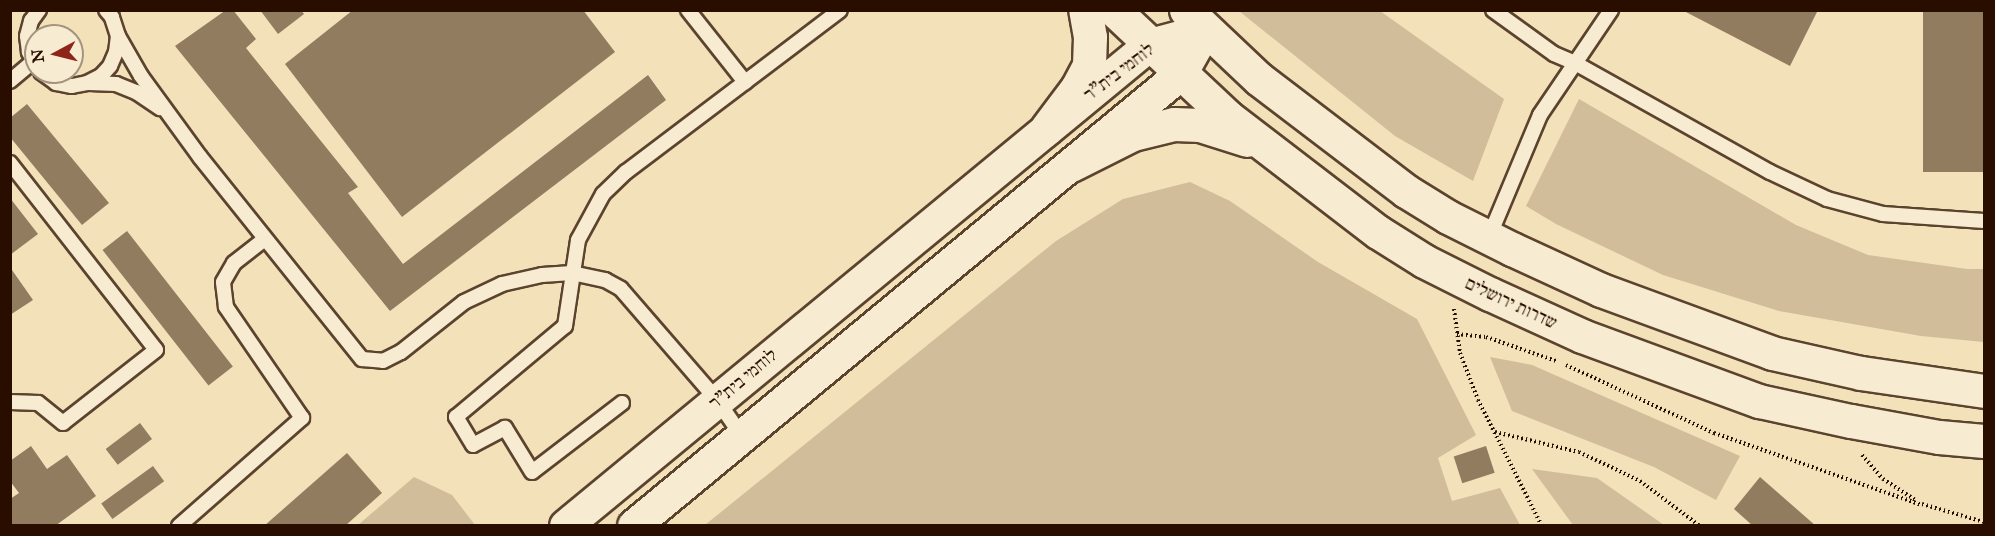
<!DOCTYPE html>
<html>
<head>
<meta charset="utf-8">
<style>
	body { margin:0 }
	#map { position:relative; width:1995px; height:536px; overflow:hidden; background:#f3e1b9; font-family:"IM FELL Great Primer","Frank Ruhl Libre",serif }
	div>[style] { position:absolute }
	.green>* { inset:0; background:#d1bd9a }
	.building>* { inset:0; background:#927c60; transform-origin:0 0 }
	.path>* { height:4px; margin-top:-2px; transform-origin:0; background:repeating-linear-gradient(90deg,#290e00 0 1.5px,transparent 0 4.5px) }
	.roads { filter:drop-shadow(2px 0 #5c432e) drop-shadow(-2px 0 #5c432e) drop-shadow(0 2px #5c432e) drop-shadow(0 -2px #5c432e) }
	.service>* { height:14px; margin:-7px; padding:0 7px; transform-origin:7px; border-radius:7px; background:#f7ecd2 }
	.tertiary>* { height:32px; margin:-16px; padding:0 16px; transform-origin:16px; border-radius:16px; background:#f7ecd2 }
	.secondary>* { height:33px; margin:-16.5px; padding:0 16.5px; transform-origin:16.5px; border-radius:16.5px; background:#f7ecd2 }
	span { translate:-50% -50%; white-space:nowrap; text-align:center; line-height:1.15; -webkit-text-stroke:5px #f7ecd2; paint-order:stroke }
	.street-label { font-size:18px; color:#290e00 }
	.frame { position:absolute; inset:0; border:12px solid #290e00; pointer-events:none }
	.north { position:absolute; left:24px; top:24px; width:60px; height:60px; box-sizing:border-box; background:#f7ecd2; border:2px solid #a5937e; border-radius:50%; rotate:263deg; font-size:16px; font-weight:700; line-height:24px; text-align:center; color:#290e00 }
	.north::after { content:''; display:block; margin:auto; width:21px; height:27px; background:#8f2418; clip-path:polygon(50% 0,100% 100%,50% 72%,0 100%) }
</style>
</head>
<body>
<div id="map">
	<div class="green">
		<div style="clip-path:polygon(1239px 11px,1380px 11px,1504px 99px,1473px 181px,1395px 136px)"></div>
		<div style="clip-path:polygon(1579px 99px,1796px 225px,1868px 255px,1967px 269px,1984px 269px,1984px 342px,1921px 336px,1779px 311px,1663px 275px,1556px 224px,1526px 206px)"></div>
		<div style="clip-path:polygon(1190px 182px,1230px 201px,1318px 262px,1417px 319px,1476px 435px,1438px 458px,1452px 501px,1500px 488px,1520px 525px,705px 525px,1056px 241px,1123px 199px)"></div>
		<div style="clip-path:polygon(1490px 357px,1532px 365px,1740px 456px,1716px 500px,1654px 467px,1512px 411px)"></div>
		<div style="clip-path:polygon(1532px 469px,1597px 478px,1664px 525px,1573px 525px)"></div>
		<div style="clip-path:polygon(414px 477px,452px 495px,475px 525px,358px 525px)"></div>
	</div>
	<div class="building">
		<div style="clip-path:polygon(226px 10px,233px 10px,256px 39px,246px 48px,358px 187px,348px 193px,403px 264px,648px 75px,666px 100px,390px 311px,175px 46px)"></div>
		<div style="clip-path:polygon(260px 10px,301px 10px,304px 14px,278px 34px)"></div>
		<div style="clip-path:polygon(353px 10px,583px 10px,615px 52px,402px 217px,285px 64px)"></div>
		<div style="clip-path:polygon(1682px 10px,1818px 10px,1790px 66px)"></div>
		<div style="left:1923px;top:10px;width:61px;height:162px"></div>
		<div style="clip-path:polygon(27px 104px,109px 203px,82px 225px,10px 137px,10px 118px)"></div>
		<div style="clip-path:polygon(10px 198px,38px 234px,10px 255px)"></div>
		<div style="left:127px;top:231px;width:172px;height:31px;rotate:52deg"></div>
		<div style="clip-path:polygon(12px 270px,33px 300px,10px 315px,10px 271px)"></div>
		<div style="left:140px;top:423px;width:20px;height:43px;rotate:53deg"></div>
		<div style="clip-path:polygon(31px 446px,47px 469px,67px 455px,96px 496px,55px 526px,10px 526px,10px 499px,19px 493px,10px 481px,10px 461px)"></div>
		<div style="left:1486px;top:446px;width:28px;height:34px;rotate:72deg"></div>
		<div style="clip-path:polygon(347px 453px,382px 493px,345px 526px,264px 526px)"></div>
		<div style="left:153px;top:466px;width:19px;height:64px;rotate:54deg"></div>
		<div style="clip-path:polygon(1760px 477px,1816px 526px,1753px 526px,1734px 509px)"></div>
	</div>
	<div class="path">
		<div style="left:1454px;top:309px;width:44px;rotate:82.2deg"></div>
		<div style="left:1460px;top:353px;width:50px;rotate:69deg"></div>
		<div style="left:1478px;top:400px;width:141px;rotate:63.1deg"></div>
		<div style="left:1457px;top:334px;width:29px;rotate:6deg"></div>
		<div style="left:1486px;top:337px;width:74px;rotate:18.9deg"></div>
		<div style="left:1566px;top:365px;width:163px;rotate:24.7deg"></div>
		<div style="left:1714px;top:433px;width:220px;rotate:19.1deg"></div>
		<div style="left:1495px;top:432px;width:86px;rotate:13.4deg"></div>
		<div style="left:1579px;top:452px;width:68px;rotate:25.4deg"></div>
		<div style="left:1640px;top:481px;width:75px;rotate:36.9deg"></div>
		<div style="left:1862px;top:455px;width:32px;rotate:49deg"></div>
		<div style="left:1883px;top:479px;width:38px;rotate:33deg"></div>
		<div style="left:1922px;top:504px;width:65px;rotate:16.2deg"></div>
	</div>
	<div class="roads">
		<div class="service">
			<div style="left:688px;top:10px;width:92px;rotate:51.6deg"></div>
			<div style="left:1493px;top:10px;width:75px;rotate:35.8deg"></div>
			<div style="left:1554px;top:54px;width:23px;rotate:23deg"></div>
			<div style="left:1575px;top:63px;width:223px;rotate:29.2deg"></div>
			<div style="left:1770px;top:172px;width:63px;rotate:25.3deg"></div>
			<div style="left:1827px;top:199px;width:58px;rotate:15deg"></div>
			<div style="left:1883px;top:214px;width:101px;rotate:4deg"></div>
			<div style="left:118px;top:36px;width:46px;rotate:60.1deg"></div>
			<div style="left:141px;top:76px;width:100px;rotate:53.9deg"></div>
			<div style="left:200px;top:157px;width:259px;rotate:51.3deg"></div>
			<div style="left:362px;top:359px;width:21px;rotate:5deg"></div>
			<div style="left:383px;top:361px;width:20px;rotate:-27deg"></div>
			<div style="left:401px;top:352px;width:80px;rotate:-38.4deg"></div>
			<div style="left:464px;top:302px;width:42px;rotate:-25.3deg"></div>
			<div style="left:502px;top:284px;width:41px;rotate:-12.7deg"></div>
			<div style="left:542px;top:275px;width:30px;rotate:-4deg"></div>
			<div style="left:572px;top:273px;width:34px;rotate:12deg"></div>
			<div style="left:605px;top:280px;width:18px;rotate:29deg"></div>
			<div style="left:621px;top:289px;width:147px;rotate:49.1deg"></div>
			<div style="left:717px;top:400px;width:44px;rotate:55.2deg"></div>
			<div style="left:36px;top:66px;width:16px;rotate:-117deg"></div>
			<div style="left:29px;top:52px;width:16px;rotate:-97deg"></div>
			<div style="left:27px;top:36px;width:16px;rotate:-75deg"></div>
			<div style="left:31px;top:21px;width:14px;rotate:-54deg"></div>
			<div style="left:41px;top:72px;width:19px;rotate:36deg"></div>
			<div style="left:56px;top:83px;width:16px;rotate:11deg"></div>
			<div style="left:72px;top:86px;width:15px;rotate:-11deg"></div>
			<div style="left:87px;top:83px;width:16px;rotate:-27deg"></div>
			<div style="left:101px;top:76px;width:13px;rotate:-48deg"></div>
			<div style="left:110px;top:66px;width:15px;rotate:-67deg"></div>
			<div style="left:116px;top:52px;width:16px;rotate:-83deg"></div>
			<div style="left:118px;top:36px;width:20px;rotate:-108deg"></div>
			<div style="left:112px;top:17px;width:9px;rotate:-131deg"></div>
			<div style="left:10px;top:81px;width:30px;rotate:-40deg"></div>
			<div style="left:89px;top:83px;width:27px;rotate:2deg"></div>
			<div style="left:116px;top:84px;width:22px;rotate:22deg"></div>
			<div style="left:136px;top:92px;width:29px;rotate:34deg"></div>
			<div style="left:10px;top:163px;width:237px;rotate:52deg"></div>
			<div style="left:156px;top:350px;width:118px;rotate:141.9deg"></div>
			<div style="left:63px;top:423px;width:32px;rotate:-141deg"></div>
			<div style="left:38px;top:403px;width:28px;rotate:-178deg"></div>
			<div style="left:1489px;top:237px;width:132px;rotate:-67.3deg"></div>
			<div style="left:1540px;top:115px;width:127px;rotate:-55.9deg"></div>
			<div style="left:622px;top:403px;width:113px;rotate:142.5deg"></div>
			<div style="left:532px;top:472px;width:52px;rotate:-121.5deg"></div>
			<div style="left:505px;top:428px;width:36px;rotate:152deg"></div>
			<div style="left:473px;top:445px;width:33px;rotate:-121deg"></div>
			<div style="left:456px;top:417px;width:142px;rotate:-39.9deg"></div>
			<div style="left:565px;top:326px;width:87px;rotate:-81.4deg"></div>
			<div style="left:578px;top:240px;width:52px;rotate:-61.5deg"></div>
			<div style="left:603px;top:194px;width:32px;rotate:-44deg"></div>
			<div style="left:626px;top:172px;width:268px;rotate:-37.1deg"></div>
			<div style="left:179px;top:526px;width:164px;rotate:-41.3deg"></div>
			<div style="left:302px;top:418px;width:135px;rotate:-124.4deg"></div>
			<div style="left:226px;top:307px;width:25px;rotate:-97deg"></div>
			<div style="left:223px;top:282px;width:22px;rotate:-60deg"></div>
			<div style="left:234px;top:263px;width:39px;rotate:-38deg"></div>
		</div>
		<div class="tertiary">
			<div style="left:566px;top:526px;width:757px;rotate:-39.48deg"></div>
			<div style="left:1150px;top:45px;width:58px;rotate:-15deg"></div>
			<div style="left:634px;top:526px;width:710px;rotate:-39.57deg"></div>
			<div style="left:1181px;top:74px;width:51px;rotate:-60.4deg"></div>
		</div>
		<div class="secondary">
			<div style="left:1114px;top:10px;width:156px;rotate:43.2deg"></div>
			<div style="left:1228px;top:117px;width:189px;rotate:37.5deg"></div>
			<div style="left:1378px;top:232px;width:54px;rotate:32.2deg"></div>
			<div style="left:1424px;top:261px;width:74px;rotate:26.6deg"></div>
			<div style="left:1490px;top:294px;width:101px;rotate:24.5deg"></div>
			<div style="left:1582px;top:336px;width:189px;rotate:20.2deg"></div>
			<div style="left:1759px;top:401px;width:94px;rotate:12.3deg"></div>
			<div style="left:1851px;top:421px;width:89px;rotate:10.3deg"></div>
			<div style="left:1939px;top:437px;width:45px;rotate:5.1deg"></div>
			<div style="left:1186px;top:10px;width:100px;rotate:43.4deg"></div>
			<div style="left:1259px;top:79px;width:185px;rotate:37.3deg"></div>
			<div style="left:1406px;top:191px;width:49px;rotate:31.8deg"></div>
			<div style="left:1448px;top:217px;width:72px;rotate:26.6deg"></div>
			<div style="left:1512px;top:249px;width:98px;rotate:24.7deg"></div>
			<div style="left:1601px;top:290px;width:182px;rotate:20.2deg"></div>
			<div style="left:1772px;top:353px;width:91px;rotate:12.7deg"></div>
			<div style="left:1861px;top:373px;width:124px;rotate:8.3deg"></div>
			<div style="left:1047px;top:128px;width:50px;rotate:-53.1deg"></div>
			<div style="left:1077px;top:88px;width:26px;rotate:-62deg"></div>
			<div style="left:1089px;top:65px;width:28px;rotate:-88deg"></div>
			<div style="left:1090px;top:37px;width:27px;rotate:-100deg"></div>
			<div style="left:1071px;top:165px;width:69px;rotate:-26.6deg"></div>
			<div style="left:1133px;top:134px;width:42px;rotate:-13.7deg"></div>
			<div style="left:1174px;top:124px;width:26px;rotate:2deg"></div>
			<div style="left:1200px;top:125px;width:49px;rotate:17.7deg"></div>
		</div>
	</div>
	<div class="street-label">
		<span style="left:1119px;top:72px;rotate:-37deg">לוחמי בית"ר</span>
		<span style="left:1511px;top:303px;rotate:25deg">שדרות ירושלים</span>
		<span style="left:743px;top:379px;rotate:-40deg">לוחמי בית"ר</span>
	</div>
	<div class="frame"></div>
	<div class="north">N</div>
</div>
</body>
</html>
